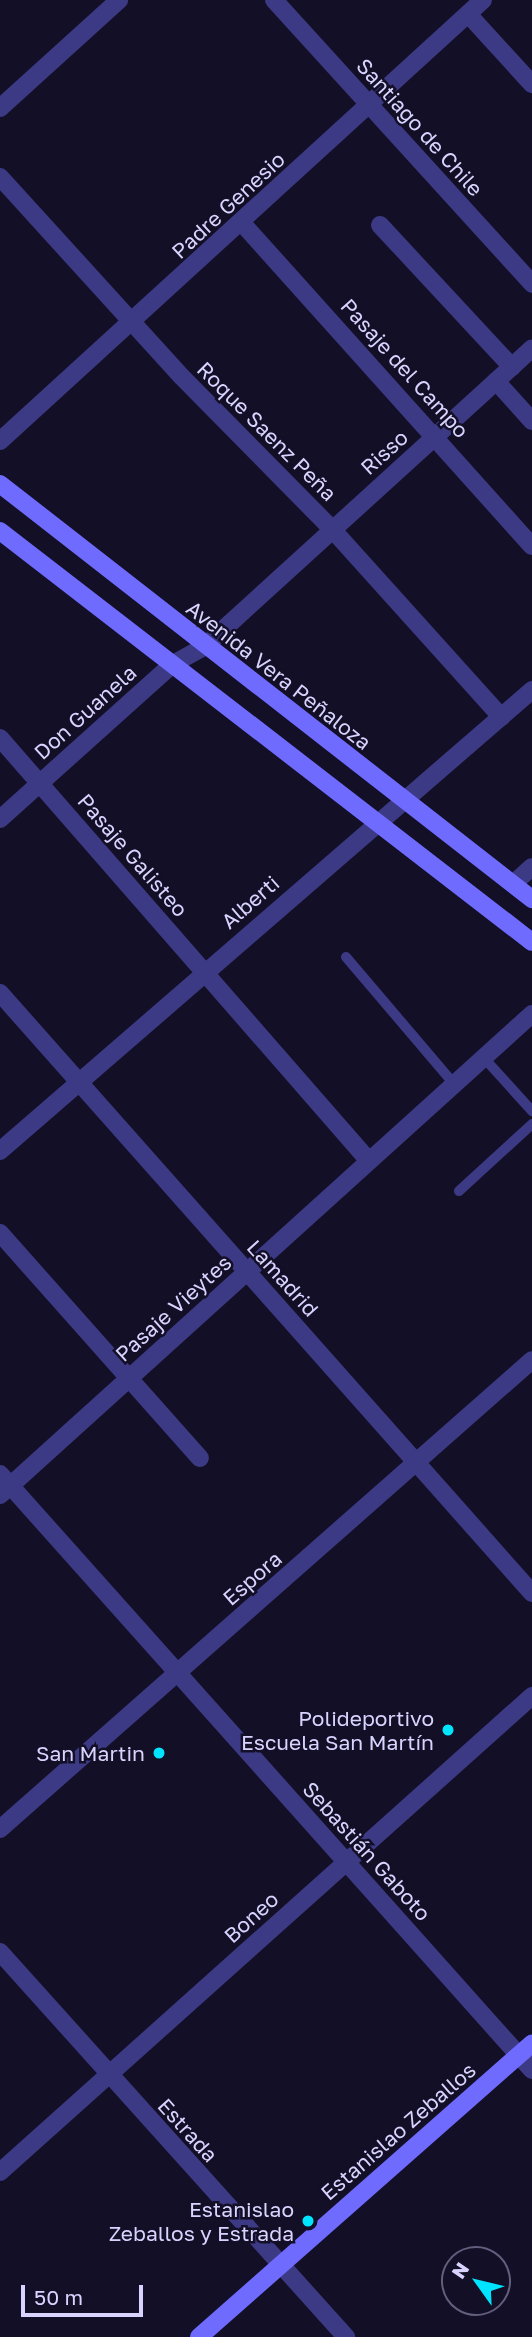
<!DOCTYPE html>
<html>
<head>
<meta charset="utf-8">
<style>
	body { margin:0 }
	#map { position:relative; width:532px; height:2337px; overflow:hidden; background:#130f26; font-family:"Golos Text",sans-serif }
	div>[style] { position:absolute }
	.lane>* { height:10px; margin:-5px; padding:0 5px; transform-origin:5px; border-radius:5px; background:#3d3a85 }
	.street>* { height:18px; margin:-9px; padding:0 9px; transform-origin:9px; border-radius:9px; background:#3d3a85 }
	.secondary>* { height:18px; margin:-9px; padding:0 9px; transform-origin:9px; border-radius:9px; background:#6f6bff }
	.dots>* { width:19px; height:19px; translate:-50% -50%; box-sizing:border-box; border:4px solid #130f26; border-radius:50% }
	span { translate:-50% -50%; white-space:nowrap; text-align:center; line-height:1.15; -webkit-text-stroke:5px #130f26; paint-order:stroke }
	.street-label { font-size:21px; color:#d9d4ff }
	.poi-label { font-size:21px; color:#d9d4ff }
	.right { translate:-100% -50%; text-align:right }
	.north { position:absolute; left:441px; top:2246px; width:70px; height:70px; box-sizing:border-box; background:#130f26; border:2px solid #625e7d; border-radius:50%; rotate:304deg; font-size:19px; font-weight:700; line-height:28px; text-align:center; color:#d9d4ff }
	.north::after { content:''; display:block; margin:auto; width:24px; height:32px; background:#00e5ff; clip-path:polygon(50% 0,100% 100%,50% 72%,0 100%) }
	.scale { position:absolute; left:21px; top:2285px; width:122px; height:32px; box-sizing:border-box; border:4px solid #d9d4ff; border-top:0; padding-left:9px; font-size:21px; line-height:24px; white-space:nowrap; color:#d9d4ff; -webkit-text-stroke:5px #130f26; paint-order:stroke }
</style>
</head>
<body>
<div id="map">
	<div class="lane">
		<div style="left:346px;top:957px;width:167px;rotate:49.6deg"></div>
		<div style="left:484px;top:1058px;width:72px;rotate:47.8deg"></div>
		<div style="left:459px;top:1191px;width:99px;rotate:-42.5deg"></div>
	</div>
	<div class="street">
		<div style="left:274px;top:0;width:384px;rotate:47.7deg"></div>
		<div style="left:468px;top:14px;width:95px;rotate:47.6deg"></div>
		<div style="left:0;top:108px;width:161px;rotate:-42.2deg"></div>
		<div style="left:0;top:177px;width:270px;rotate:47.7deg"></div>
		<div style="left:182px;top:377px;width:214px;rotate:45.4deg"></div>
		<div style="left:332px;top:529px;width:253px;rotate:48deg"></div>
		<div style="left:242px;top:223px;width:434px;rotate:48.1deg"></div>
		<div style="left:380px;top:225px;width:194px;rotate:47.1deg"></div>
		<div style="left:496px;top:381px;width:54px;rotate:48deg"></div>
		<div style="left:0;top:441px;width:654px;rotate:-42.4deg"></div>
		<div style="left:0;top:738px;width:561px;rotate:48.9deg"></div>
		<div style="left:0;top:819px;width:232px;rotate:-41.9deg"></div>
		<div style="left:173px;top:664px;width:37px;rotate:-29deg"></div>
		<div style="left:205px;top:646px;width:442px;rotate:-42.3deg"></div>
		<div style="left:513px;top:884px;width:25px;rotate:-42deg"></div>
		<div style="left:0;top:993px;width:802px;rotate:48.44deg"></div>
		<div style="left:0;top:1151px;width:704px;rotate:-40.91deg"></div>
		<div style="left:0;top:1233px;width:301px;rotate:48.4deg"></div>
		<div style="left:0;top:1474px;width:799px;rotate:48.25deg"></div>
		<div style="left:0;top:1495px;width:717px;rotate:-42.12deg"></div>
		<div style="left:0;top:1829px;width:709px;rotate:-41.4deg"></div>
		<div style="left:0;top:1952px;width:518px;rotate:48.05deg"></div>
		<div style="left:0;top:2172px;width:714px;rotate:-41.82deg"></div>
	</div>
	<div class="secondary">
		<div style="left:0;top:484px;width:675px;rotate:37.96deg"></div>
		<div style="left:0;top:531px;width:672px;rotate:37.69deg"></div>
		<div style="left:199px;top:2337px;width:444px;rotate:-41.4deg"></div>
	</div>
	<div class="dots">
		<div style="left:448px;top:1730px;background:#00e5ff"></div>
		<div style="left:159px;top:1753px;background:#00e5ff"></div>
		<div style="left:308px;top:2221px;background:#00e5ff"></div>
	</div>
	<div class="street-label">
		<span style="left:420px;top:127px;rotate:48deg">Santiago de Chile</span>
		<span style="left:228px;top:205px;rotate:-43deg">Padre Genesio</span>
		<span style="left:405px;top:368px;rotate:48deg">Pasaje del Campo</span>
		<span style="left:267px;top:431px;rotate:45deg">Roque Saenz Peña</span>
		<span style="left:384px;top:452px;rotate:-42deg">Risso</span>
		<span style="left:279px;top:675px;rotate:38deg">Avenida Vera Peñaloza</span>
		<span style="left:85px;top:712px;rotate:-42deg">Don Guanela</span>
		<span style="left:133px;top:855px;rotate:49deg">Pasaje Galisteo</span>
		<span style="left:250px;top:902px;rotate:-41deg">Alberti</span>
		<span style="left:283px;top:1278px;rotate:48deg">Lamadrid</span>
		<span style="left:173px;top:1308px;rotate:-42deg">Pasaje Vieytes</span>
		<span style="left:252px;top:1578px;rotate:-41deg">Espora</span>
		<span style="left:367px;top:1851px;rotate:48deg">Sebastián Gaboto</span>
		<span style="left:251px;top:1917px;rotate:-42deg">Boneo</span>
		<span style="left:188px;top:2130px;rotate:48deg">Estrada</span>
		<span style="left:398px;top:2131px;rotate:-41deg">Estanislao Zeballos</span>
	</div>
	<div class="poi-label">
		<span class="right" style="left:434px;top:1730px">Polideportivo<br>Escuela San Martín</span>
		<span class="right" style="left:145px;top:1753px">San Martin</span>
		<span class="right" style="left:294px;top:2221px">Estanislao<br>Zeballos y Estrada</span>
	</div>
	<div class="north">N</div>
	<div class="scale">50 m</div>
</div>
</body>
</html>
